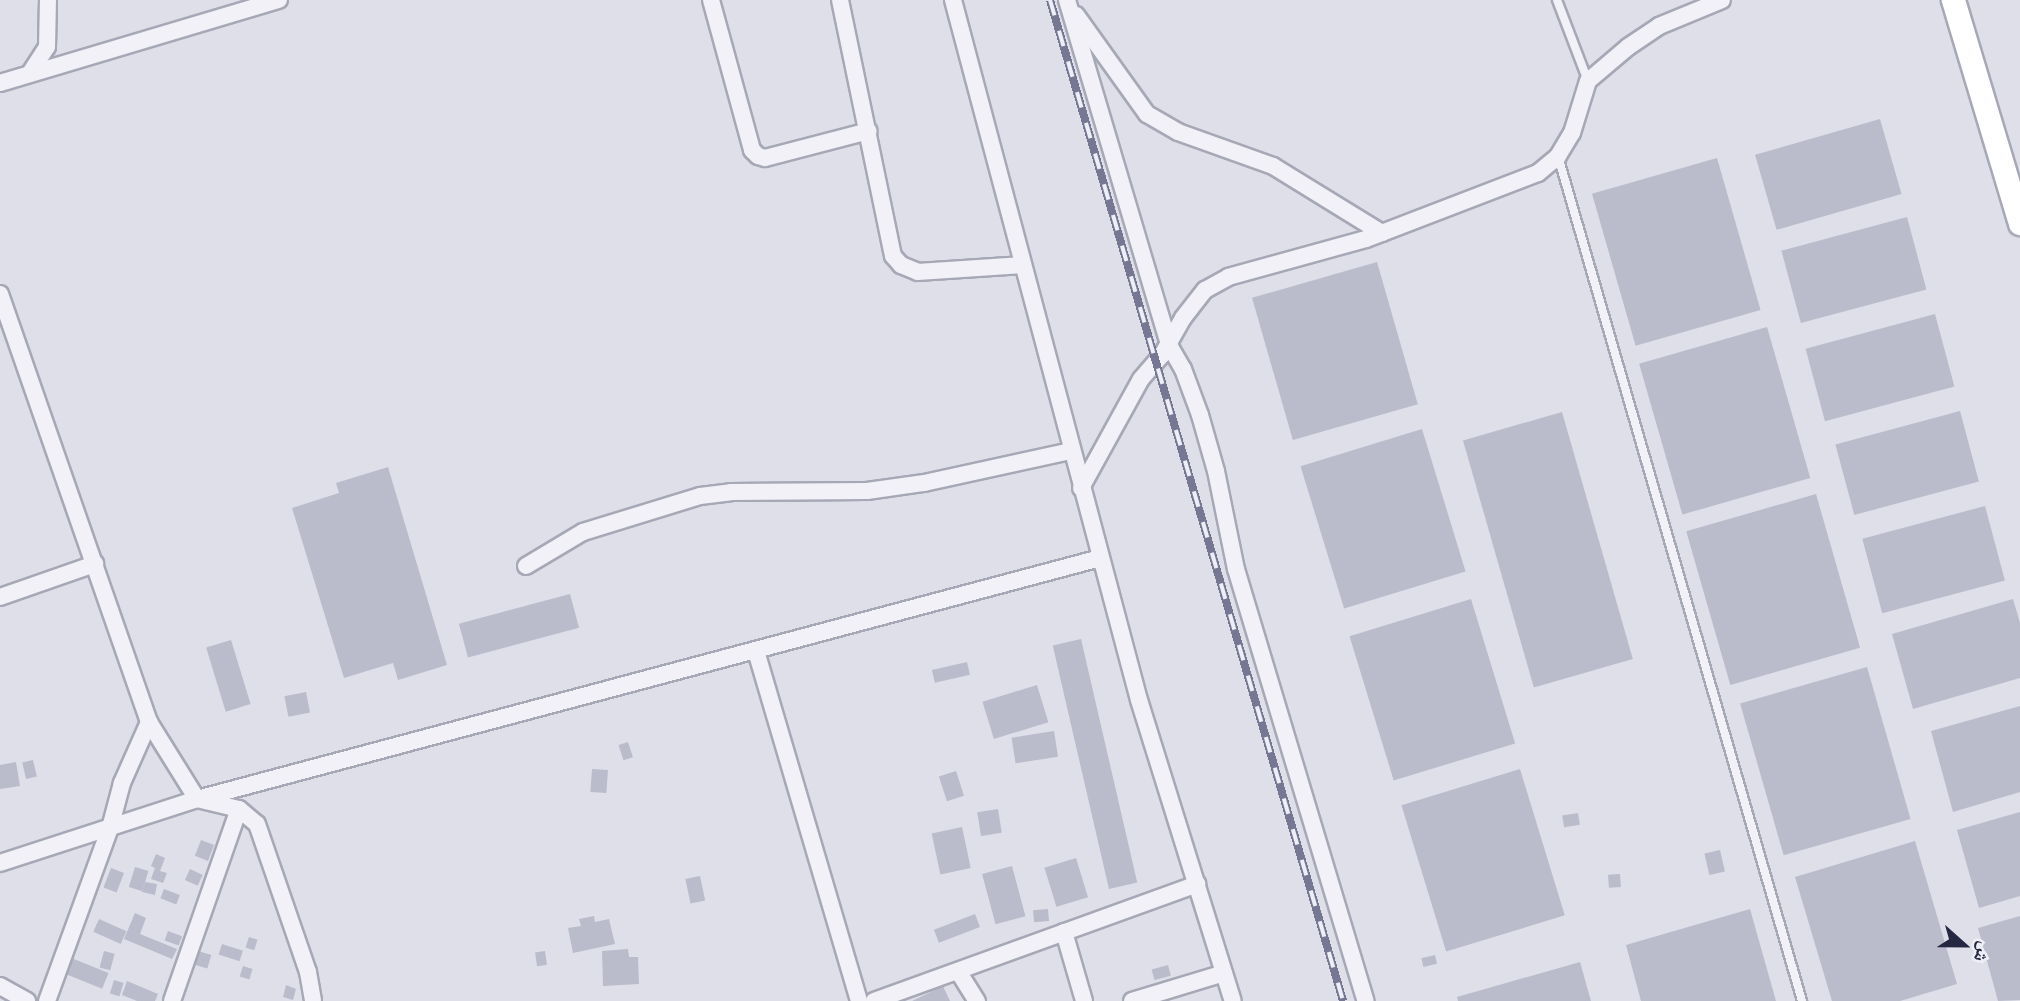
<!DOCTYPE html>
<html>
<head>
<meta charset="utf-8">
<style>
	body { margin:0 }
	#map { position:relative; width:2020px; height:1001px; overflow:hidden; background:#dedfe9; font-family:"PT Sans","Noto Naskh Arabic",sans-serif }
	div>[style] { position:absolute }
	.building>* { inset:0; background:#babccc; transform-origin:0 0 }
	.roads { filter:drop-shadow(2px 0 #a7a8b6) drop-shadow(-2px 0 #a7a8b6) drop-shadow(0 2px #a7a8b6) drop-shadow(0 -2px #a7a8b6) }
	.lane>* { height:8px; margin:-4px; padding:0 4px; transform-origin:4px; border-radius:4px; background:#f1f1f7 }
	.street>* { height:16px; margin:-8px; padding:0 8px; transform-origin:8px; border-radius:8px; background:#f1f1f7 }
	.secondary>* { height:23px; margin:-11.5px; padding:0 11.5px; transform-origin:11.5px; border-radius:11.5px; background:#fff }
	.rail>* { height:8px; margin-top:-4px; transform-origin:0; background:repeating-linear-gradient(90deg,#edeef6 0 16px,#767893 0 32px); box-sizing:border-box; border-block:2px solid #767893 }
	span { translate:-50% -50%; white-space:nowrap; text-align:center; line-height:1.15; -webkit-text-stroke:7px #edeef6; paint-order:stroke }
	.north { position:absolute; left:1929px; top:910px; width:70px; height:70px; -webkit-text-stroke:5px #edeef6; paint-order:stroke; rotate:111deg; font-size:19px; font-weight:700; line-height:28px; text-align:center; color:#262740 }
	.north::after { content:''; display:block; margin:auto; width:24px; height:32px; background:#262740; clip-path:polygon(50% 0,100% 100%,50% 72%,0 100%) }
</style>
</head>
<body>
<div id="map">
	<div class="building">
		<div style="left:1880px;top:119px;width:78px;height:130px;rotate:74deg"></div>
		<div style="left:1717px;top:158px;width:158px;height:130px;rotate:74deg"></div>
		<div style="left:1907px;top:217px;width:75px;height:130px;rotate:75deg"></div>
		<div style="left:1377px;top:262px;width:148px;height:130px;rotate:74deg"></div>
		<div style="left:1935px;top:314px;width:75px;height:134px;rotate:75deg"></div>
		<div style="left:1767px;top:327px;width:157px;height:133px;rotate:74deg"></div>
		<div style="left:1960px;top:411px;width:73px;height:129px;rotate:75deg"></div>
		<div style="left:1562px;top:412px;width:257px;height:103px;rotate:74deg"></div>
		<div style="left:1422px;top:429px;width:149px;height:127px;rotate:73deg"></div>
		<div style="clip-path:polygon(388px 467px,447px 665px,398px 680px,393px 663px,344px 678px,292px 508px,339px 493px,336px 483px)"></div>
		<div style="left:1816px;top:494px;width:160px;height:135px;rotate:74deg"></div>
		<div style="left:1985px;top:506px;width:77px;height:127px;rotate:75deg"></div>
		<div style="left:570px;top:594px;width:35px;height:115px;rotate:75deg"></div>
		<div style="left:1471px;top:599px;width:151px;height:127px;rotate:73deg"></div>
		<div style="clip-path:polygon(2013px 599px,2020px 623px,2020px 678px,1913px 709px,1892px 634px)"></div>
		<div style="left:1081px;top:639px;width:250px;height:29px;rotate:77deg"></div>
		<div style="left:231px;top:640px;width:67px;height:26px;rotate:73deg"></div>
		<div style="left:967px;top:662px;width:13px;height:36px;rotate:77deg"></div>
		<div style="left:1867px;top:667px;width:158px;height:132px;rotate:74deg"></div>
		<div style="left:1037px;top:685px;width:39px;height:57px;rotate:73deg"></div>
		<div style="left:306px;top:692px;width:21px;height:22px;rotate:79deg"></div>
		<div style="clip-path:polygon(2020px 706px,2020px 792px,1953px 812px,1931px 731px)"></div>
		<div style="left:1054px;top:731px;width:26px;height:43px;rotate:81deg"></div>
		<div style="left:628px;top:742px;width:16px;height:10px;rotate:72deg"></div>
		<div style="left:33px;top:760px;width:17px;height:11px;rotate:77deg"></div>
		<div style="clip-path:polygon(16px 762px,20px 786px,0 789px,0 765px)"></div>
		<div style="left:592px;top:769px;width:16px;height:23px;rotate:4deg"></div>
		<div style="left:1520px;top:769px;width:153px;height:124px;rotate:73deg"></div>
		<div style="left:956px;top:771px;width:26px;height:18px;rotate:72deg"></div>
		<div style="left:998px;top:809px;width:24px;height:21px;rotate:81deg"></div>
		<div style="clip-path:polygon(2020px 812px,2020px 896px,1979px 908px,1957px 830px)"></div>
		<div style="left:1578px;top:813px;width:12px;height:16px;rotate:81deg"></div>
		<div style="left:962px;top:827px;width:42px;height:31px;rotate:78deg"></div>
		<div style="left:201px;top:840px;width:14px;height:17px;rotate:21deg"></div>
		<div style="clip-path:polygon(1915px 841px,1957px 984px,1900px 1001px,1832px 1001px,1795px 877px)"></div>
		<div style="left:1720px;top:850px;width:22px;height:16px;rotate:77deg"></div>
		<div style="clip-path:polygon(156px 854px,165px 858px,160px 871px,167px 873px,163px 883px,151px 879px,155px 868px,151px 866px)"></div>
		<div style="left:1076px;top:858px;width:41px;height:33px;rotate:73deg"></div>
		<div style="left:1012px;top:866px;width:52px;height:31px;rotate:75deg"></div>
		<div style="left:135px;top:867px;width:14px;height:21px;rotate:17deg"></div>
		<div style="left:111px;top:868px;width:14px;height:21px;rotate:21deg"></div>
		<div style="left:190px;top:869px;width:14px;height:12px;rotate:25deg"></div>
		<div style="left:1620px;top:874px;width:13px;height:12px;rotate:86deg"></div>
		<div style="left:700px;top:876px;width:25px;height:15px;rotate:78deg"></div>
		<div style="clip-path:polygon(145px 882px,157px 884px,155px 895px,142px 892px)"></div>
		<div style="left:164px;top:889px;width:17px;height:10px;rotate:21deg"></div>
		<div style="left:1048px;top:909px;width:12px;height:15px;rotate:85deg"></div>
		<div style="clip-path:polygon(1750px 909px,1776px 1001px,1641px 1001px,1626px 945px)"></div>
		<div style="clip-path:polygon(135px 913px,146px 918px,140px 934px,177px 949px,172px 959px,124px 939px)"></div>
		<div style="left:975px;top:914px;width:14px;height:44px;rotate:69deg"></div>
		<div style="clip-path:polygon(594px 916px,595px 922px,609px 919px,615px 944px,573px 953px,568px 928px,581px 926px,579px 919px)"></div>
		<div style="clip-path:polygon(2020px 916px,2020px 1000px,1998px 1001px,1978px 928px)"></div>
		<div style="left:99px;top:919px;width:30px;height:14px;rotate:24deg"></div>
		<div style="left:168px;top:931px;width:15px;height:10px;rotate:20deg"></div>
		<div style="left:249px;top:937px;width:9px;height:11px;rotate:18deg"></div>
		<div style="left:222px;top:944px;width:22px;height:11px;rotate:18deg"></div>
		<div style="clip-path:polygon(628px 949px,629px 957px,638px 957px,639px 984px,603px 986px,602px 951px)"></div>
		<div style="left:104px;top:951px;width:11px;height:17px;rotate:15deg"></div>
		<div style="left:198px;top:951px;width:14px;height:14px;rotate:17deg"></div>
		<div style="left:545px;top:951px;width:14px;height:10px;rotate:82deg"></div>
		<div style="left:64px;top:955px;width:48px;height:17px;rotate:22deg"></div>
		<div style="left:1435px;top:955px;width:9px;height:14px;rotate:77deg"></div>
		<div style="clip-path:polygon(1580px 962px,1591px 1001px,1458px 1001px,1457px 997px)"></div>
		<div style="left:1168px;top:965px;width:11px;height:17px;rotate:75deg"></div>
		<div style="left:243px;top:966px;width:10px;height:11px;rotate:17deg"></div>
		<div style="left:114px;top:980px;width:10px;height:14px;rotate:17deg"></div>
		<div style="clip-path:polygon(127px 981px,158px 994px,155px 1001px,137px 1001px,122px 995px)"></div>
		<div style="clip-path:polygon(286px 985px,296px 989px,293px 1000px,283px 997px)"></div>
		<div style="clip-path:polygon(943px 986px,950px 1001px,912px 1001px)"></div>
	</div>
	<div class="roads">
		<div class="lane">
			<div style="left:1557px;top:0;width:87px;rotate:69.1deg"></div>
			<div style="left:1558px;top:156px;width:880px;rotate:73.89deg"></div>
		</div>
		<div class="street">
			<div style="left:711px;top:0;width:156px;rotate:74.7deg"></div>
			<div style="left:752px;top:150px;width:8px;rotate:45deg"></div>
			<div style="left:758px;top:156px;width:7px;rotate:16deg"></div>
			<div style="left:765px;top:158px;width:107px;rotate:-14.6deg"></div>
			<div style="left:840px;top:0;width:261px;rotate:78.3deg"></div>
			<div style="left:893px;top:256px;width:12px;rotate:48deg"></div>
			<div style="left:901px;top:265px;width:18px;rotate:22deg"></div>
			<div style="left:918px;top:272px;width:105px;rotate:-3.8deg"></div>
			<div style="left:953px;top:0;width:724px;rotate:75.12deg"></div>
			<div style="left:1139px;top:700px;width:315px;rotate:72.7deg"></div>
			<div style="left:1067px;top:0;width:360px;rotate:73.5deg"></div>
			<div style="left:1169px;top:345px;width:28px;rotate:60deg"></div>
			<div style="left:1183px;top:369px;width:49px;rotate:69.7deg"></div>
			<div style="left:1200px;top:415px;width:58px;rotate:74.1deg"></div>
			<div style="left:1216px;top:471px;width:100px;rotate:78.5deg"></div>
			<div style="left:1236px;top:569px;width:451px;rotate:73.3deg"></div>
			<div style="left:1076px;top:15px;width:122px;rotate:54.4deg"></div>
			<div style="left:1147px;top:114px;width:36px;rotate:30deg"></div>
			<div style="left:1178px;top:132px;width:101px;rotate:19.7deg"></div>
			<div style="left:1273px;top:166px;width:128px;rotate:31.6deg"></div>
			<div style="left:30px;top:73px;width:31px;rotate:-57deg"></div>
			<div style="left:47px;top:47px;width:47px;rotate:-88.8deg"></div>
			<div style="left:0;top:83px;width:291px;rotate:-16.6deg"></div>
			<div style="left:0;top:294px;width:453px;rotate:70.8deg"></div>
			<div style="left:149px;top:722px;width:91px;rotate:58.1deg"></div>
			<div style="left:197px;top:799px;width:43px;rotate:13.4deg"></div>
			<div style="left:239px;top:809px;width:23px;rotate:40deg"></div>
			<div style="left:257px;top:824px;width:157px;rotate:71deg"></div>
			<div style="left:308px;top:972px;width:29px;rotate:80deg"></div>
			<div style="left:1081px;top:488px;width:124px;rotate:-61.2deg"></div>
			<div style="left:1141px;top:379px;width:32px;rotate:-49deg"></div>
			<div style="left:1162px;top:355px;width:43px;rotate:-60.4deg"></div>
			<div style="left:1183px;top:318px;width:36px;rotate:-52deg"></div>
			<div style="left:1205px;top:290px;width:26px;rotate:-29deg"></div>
			<div style="left:1228px;top:277px;width:143px;rotate:-15.4deg"></div>
			<div style="left:1366px;top:239px;width:184px;rotate:-21deg"></div>
			<div style="left:1538px;top:173px;width:26px;rotate:-40deg"></div>
			<div style="left:1558px;top:156px;width:27px;rotate:-59deg"></div>
			<div style="left:1572px;top:133px;width:54px;rotate:-72.9deg"></div>
			<div style="left:1588px;top:81px;width:52px;rotate:-40.4deg"></div>
			<div style="left:1628px;top:47px;width:37px;rotate:-34deg"></div>
			<div style="left:1659px;top:26px;width:68px;rotate:-22.4deg"></div>
			<div style="left:526px;top:566px;width:66px;rotate:-30.8deg"></div>
			<div style="left:583px;top:532px;width:122px;rotate:-17.1deg"></div>
			<div style="left:700px;top:496px;width:31px;rotate:-7deg"></div>
			<div style="left:731px;top:492px;width:136px;rotate:-0.4deg"></div>
			<div style="left:867px;top:491px;width:58px;rotate:-8deg"></div>
			<div style="left:924px;top:483px;width:150px;rotate:-12.3deg"></div>
			<div style="left:0;top:597px;width:101px;rotate:-19.2deg"></div>
			<div style="left:756px;top:651px;width:365px;rotate:73.6deg"></div>
			<div style="left:0;top:863px;width:207px;rotate:-18deg"></div>
			<div style="left:197px;top:799px;width:935px;rotate:-14.94deg"></div>
			<div style="left:1064px;top:932px;width:72px;rotate:73.8deg"></div>
			<div style="left:958px;top:971px;width:36px;rotate:58deg"></div>
			<div style="left:0;top:986px;width:31px;rotate:29deg"></div>
			<div style="left:47px;top:1001px;width:184px;rotate:-70deg"></div>
			<div style="left:110px;top:828px;width:47px;rotate:-75.1deg"></div>
			<div style="left:122px;top:783px;width:67px;rotate:-66.1deg"></div>
			<div style="left:172px;top:1001px;width:203px;rotate:-70.8deg"></div>
			<div style="left:874px;top:1001px;width:344px;rotate:-19.9deg"></div>
			<div style="left:1132px;top:1001px;width:96px;rotate:-16.9deg"></div>
		</div>
		<div class="secondary">
			<div style="left:1953px;top:0;width:233px;rotate:73.3deg"></div>
		</div>
	</div>
	<div class="rail">
		<div style="left:1050px;top:0;width:1043px;rotate:73.68deg"></div>
	</div>
	<div class="north">ش</div>
</div>
</body>
</html>
